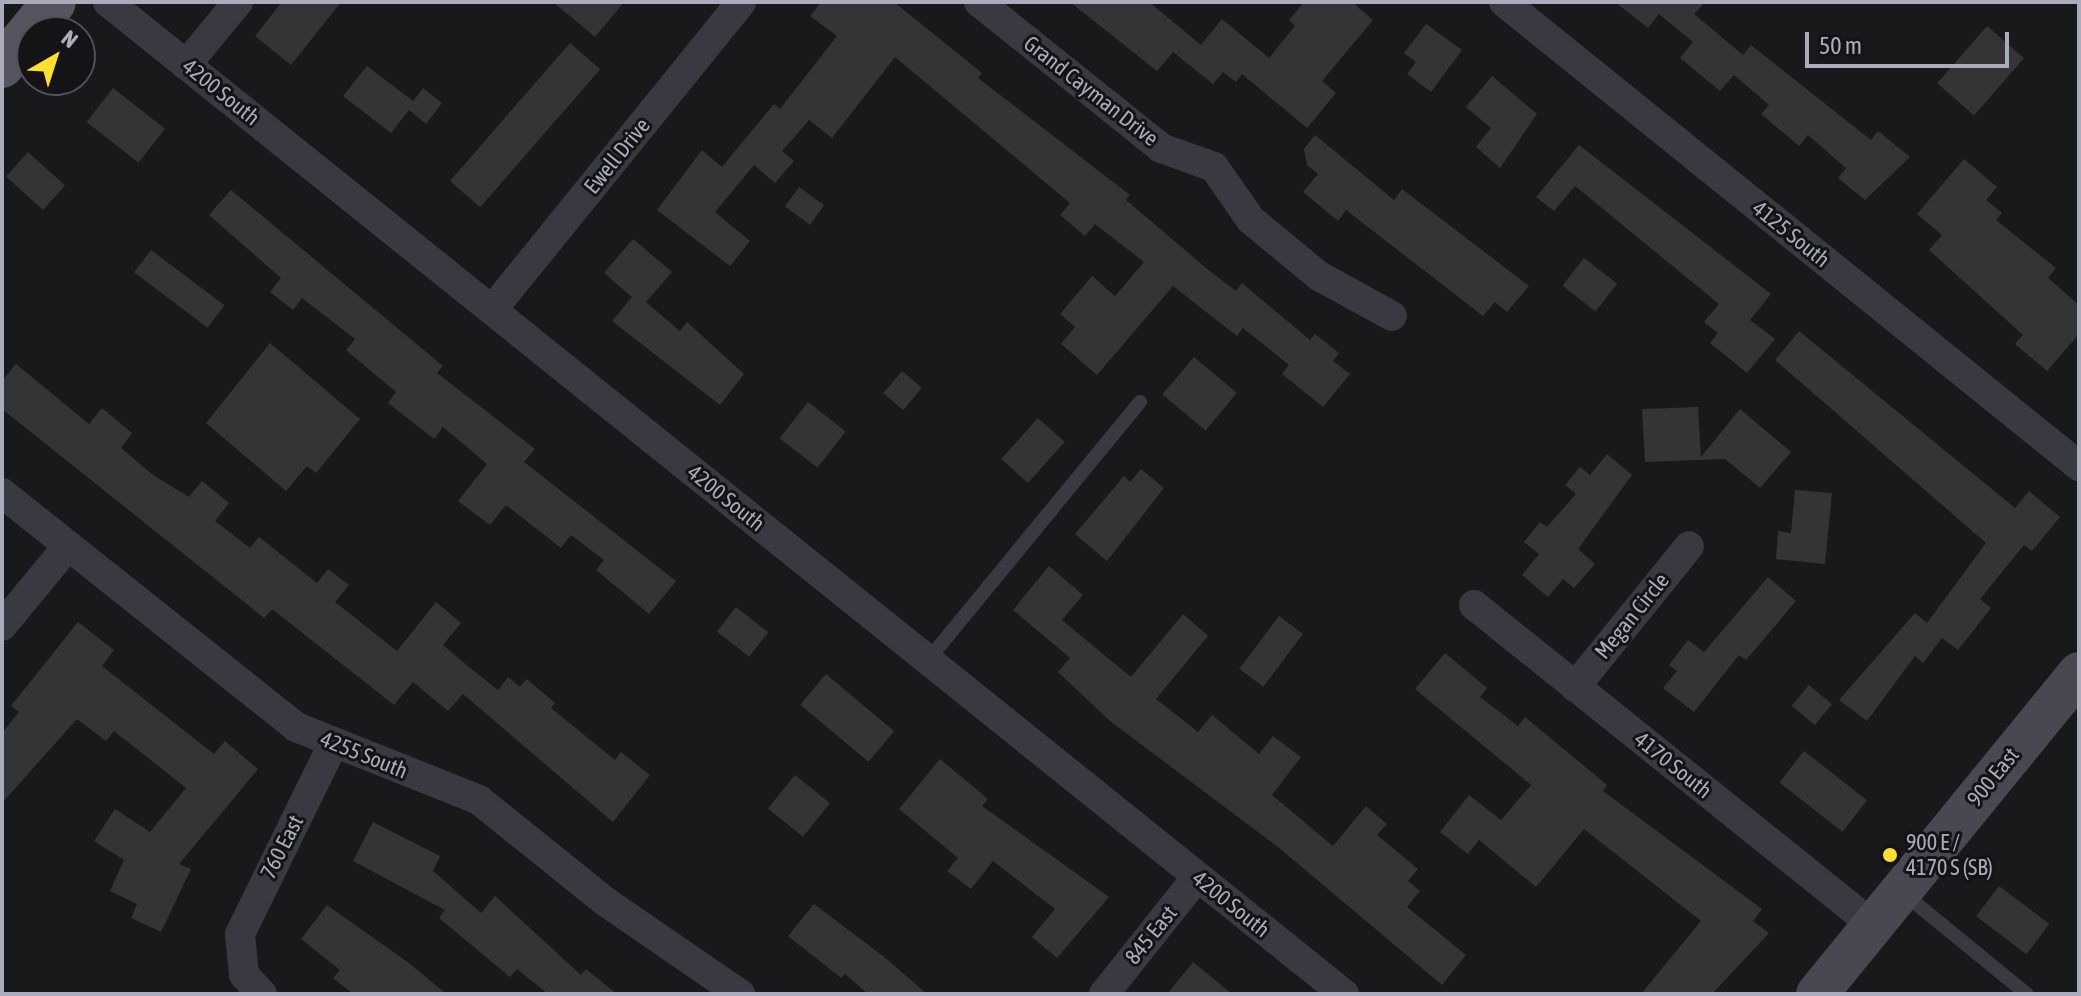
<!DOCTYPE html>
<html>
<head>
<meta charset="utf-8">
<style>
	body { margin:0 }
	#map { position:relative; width:2081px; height:996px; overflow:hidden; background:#19191b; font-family:"Asap Condensed",sans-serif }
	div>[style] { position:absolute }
	.building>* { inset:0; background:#343437; transform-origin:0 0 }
	.service>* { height:14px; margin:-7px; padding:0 7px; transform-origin:7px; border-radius:7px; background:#3a3941 }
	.minor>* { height:30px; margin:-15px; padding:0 15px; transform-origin:15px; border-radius:15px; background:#3a3941 }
	.secondary>* { height:42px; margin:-21px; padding:0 21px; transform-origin:21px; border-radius:21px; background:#474851 }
	.primary>* { height:44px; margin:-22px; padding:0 22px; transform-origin:22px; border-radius:22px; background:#555560 }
	.dots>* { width:22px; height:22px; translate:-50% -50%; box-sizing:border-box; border:4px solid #141416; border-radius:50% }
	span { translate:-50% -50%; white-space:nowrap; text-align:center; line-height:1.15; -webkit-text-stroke:6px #141416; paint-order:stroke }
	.street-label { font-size:22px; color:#aaacbc }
	.poi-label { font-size:22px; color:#aaacbc }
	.left { translate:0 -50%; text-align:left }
	.frame { position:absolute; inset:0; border:4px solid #aaacbc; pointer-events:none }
	.north { position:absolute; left:16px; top:16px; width:80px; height:80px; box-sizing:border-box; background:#141416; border:2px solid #505158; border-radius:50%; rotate:39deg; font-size:22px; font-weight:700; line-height:32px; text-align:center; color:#aaacbc }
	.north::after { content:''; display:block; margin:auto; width:28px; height:36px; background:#ffe02d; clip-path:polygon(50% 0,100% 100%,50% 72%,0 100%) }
	.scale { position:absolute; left:1805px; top:32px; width:204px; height:36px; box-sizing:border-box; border:4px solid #aaacbc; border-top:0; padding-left:10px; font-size:24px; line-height:28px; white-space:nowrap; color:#aaacbc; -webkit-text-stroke:6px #141416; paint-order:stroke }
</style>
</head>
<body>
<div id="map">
	<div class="building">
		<div style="clip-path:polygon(282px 2px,341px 2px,291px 65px,255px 36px)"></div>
		<div style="clip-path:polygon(553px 2px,624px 2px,595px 37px)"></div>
		<div style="clip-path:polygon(821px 2px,894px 2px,982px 73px,978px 78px,1130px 195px,1126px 200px,1211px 272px,1236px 291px,1242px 283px,1310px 340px,1315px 334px,1339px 353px,1333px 361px,1350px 374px,1323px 407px,1282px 374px,1289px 365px,1243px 328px,1237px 336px,1173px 286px,1097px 375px,1061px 344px,1075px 327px,1060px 314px,1092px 276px,1115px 296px,1144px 262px,1095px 224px,1085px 236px,1060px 215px,1070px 203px,895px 57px,832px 138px,809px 120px,782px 151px,794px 161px,775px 183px,754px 165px,715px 212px,750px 241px,730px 266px,657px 210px,702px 150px,722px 167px,774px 104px,780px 109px,837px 36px,810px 16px)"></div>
		<div style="clip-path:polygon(1070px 2px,1149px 2px,1201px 45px,1222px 19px,1269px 58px,1295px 26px,1289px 20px,1304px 2px,1352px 2px,1373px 20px,1322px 81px,1336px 93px,1307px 128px,1242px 74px,1236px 82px,1223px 72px,1213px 84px,1173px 52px,1157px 71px)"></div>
		<div style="clip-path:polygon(1615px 2px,1705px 2px,1694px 14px,1743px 55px,1751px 45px,1871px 140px,1878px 131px,1910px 157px,1865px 200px,1838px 178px,1846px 168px,1808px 135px,1799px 146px,1761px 114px,1769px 105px,1734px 75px,1720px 91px,1680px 58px,1693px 42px,1659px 14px,1648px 28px)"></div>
		<div style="clip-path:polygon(1426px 24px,1462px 50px,1431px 92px,1407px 74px,1416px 62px,1404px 53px)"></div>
		<div style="left:1987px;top:26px;width:49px;height:76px;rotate:41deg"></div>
		<div style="left:570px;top:43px;width:40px;height:183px;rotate:41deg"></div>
		<div style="clip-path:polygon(367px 66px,413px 101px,423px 88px,442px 103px,426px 124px,409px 110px,391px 133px,343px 96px)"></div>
		<div style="clip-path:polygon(1492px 76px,1537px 114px,1500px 168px,1476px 147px,1491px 128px,1466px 107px)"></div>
		<div style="left:113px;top:88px;width:66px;height:43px;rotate:38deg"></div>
		<div style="clip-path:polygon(1315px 135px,1394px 200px,1402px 189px,1529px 286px,1507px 312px,1495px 302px,1483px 316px,1346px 210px,1338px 221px,1303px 192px,1318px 174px,1307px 165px,1304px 149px)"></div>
		<div style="clip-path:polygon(1579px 145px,1771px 294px,1750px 320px,1775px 339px,1747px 373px,1710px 343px,1718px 333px,1704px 322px,1719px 304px,1575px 186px,1554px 211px,1536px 197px)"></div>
		<div style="left:28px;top:152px;width:50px;height:33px;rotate:42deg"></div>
		<div style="clip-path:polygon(1964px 159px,1997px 187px,1986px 200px,2002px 213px,1996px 220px,2056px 268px,2048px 278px,2079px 305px,2079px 334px,2047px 371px,2015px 344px,2023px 335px,1929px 250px,1942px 235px,1917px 214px)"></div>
		<div style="left:799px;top:187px;width:31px;height:24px;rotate:36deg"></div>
		<div style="clip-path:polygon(231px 190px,443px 366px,437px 373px,535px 449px,524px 462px,676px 581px,649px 614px,596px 570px,604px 560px,571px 535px,561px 548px,506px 505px,490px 525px,458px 501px,487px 464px,443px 427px,434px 439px,388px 403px,396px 392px,346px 350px,355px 339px,302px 298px,293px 310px,270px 292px,281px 278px,209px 215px)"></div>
		<div style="clip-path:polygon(633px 239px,672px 272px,646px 302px,680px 331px,687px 322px,744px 374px,720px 405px,612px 321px,632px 297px,604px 273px)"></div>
		<div style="left:151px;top:250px;width:92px;height:28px;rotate:37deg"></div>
		<div style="left:1584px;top:258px;width:42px;height:35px;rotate:38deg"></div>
		<div style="clip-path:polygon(1799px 331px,2015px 508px,2029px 491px,2060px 517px,2032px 551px,2024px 545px,1980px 599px,1991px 608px,1958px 650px,1942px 638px,1923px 663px,1915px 656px,1867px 721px,1839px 700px,1915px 613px,1927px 623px,1986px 543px,1775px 360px)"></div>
		<div style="clip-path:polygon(270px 343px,360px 419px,316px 473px,307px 466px,286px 491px,206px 423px)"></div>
		<div style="left:1194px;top:357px;width:56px;height:49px;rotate:40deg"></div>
		<div style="clip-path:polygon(16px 364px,89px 424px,102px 408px,132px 433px,121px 448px,153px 475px,189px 497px,202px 481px,229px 503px,215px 521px,250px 548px,259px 537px,317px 583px,328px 569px,349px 585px,335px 602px,397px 651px,436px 602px,461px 623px,443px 645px,469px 667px,498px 690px,508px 677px,520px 687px,527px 679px,555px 703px,551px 708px,615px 760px,621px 752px,650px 775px,613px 822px,463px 694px,448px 711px,413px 682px,394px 705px,272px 609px,264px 618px,2px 409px,2px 381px)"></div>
		<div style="left:902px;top:371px;width:26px;height:29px;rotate:40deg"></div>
		<div style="left:808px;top:402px;width:48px;height:46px;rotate:38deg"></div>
		<div style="clip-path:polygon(1698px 407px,1701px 457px,1740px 409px,1791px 452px,1760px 488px,1725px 459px,1645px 462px,1642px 409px)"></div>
		<div style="left:1038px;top:418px;width:36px;height:55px;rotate:42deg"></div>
		<div style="clip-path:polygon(1607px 454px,1632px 475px,1578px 549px,1595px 564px,1574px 588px,1563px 579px,1548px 597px,1522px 575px,1539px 554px,1524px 542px,1540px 522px,1547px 527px,1576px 494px,1565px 485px,1580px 467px,1590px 475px)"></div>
		<div style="clip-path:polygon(1141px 469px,1164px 488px,1107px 561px,1075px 534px,1124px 476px,1130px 482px)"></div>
		<div style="clip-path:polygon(1795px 490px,1832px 493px,1825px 564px,1776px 559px,1778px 531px,1791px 533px)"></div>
		<div style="clip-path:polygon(1049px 566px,1083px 595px,1062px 620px,1131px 677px,1183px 614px,1208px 636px,1156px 699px,1198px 732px,1212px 715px,1259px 754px,1273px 736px,1301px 757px,1272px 795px,1333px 846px,1366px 806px,1387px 824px,1377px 835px,1418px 869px,1408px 881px,1420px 891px,1407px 907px,1466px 955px,1442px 985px,1278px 847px,1110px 721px,1058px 672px,1070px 658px,1013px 610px)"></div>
		<div style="clip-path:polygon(1768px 577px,1796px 601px,1746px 660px,1739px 655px,1694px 712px,1663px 688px,1677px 671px,1669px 665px,1688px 640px,1704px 652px)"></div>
		<div style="left:736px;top:607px;width:41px;height:31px;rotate:38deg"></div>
		<div style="left:1279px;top:616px;width:30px;height:66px;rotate:37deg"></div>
		<div style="clip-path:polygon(78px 622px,114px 650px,102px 666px,214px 754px,225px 741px,258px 769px,179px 864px,191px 869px,161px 932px,131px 918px,137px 904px,110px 891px,124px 860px,94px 841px,115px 809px,150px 832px,186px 788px,114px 731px,106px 741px,77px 719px,2px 803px,2px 733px,19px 712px,11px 706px)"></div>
		<div style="clip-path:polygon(1445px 653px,1487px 688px,1480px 697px,1518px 726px,1525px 717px,1607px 785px,1603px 791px,1762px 909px,1753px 921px,1769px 933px,1712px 994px,1641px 994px,1701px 921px,1584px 829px,1536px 887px,1479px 840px,1468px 854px,1440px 832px,1469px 795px,1501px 820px,1531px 785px,1415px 689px)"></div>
		<div style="left:826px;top:674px;width:89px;height:40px;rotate:40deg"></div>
		<div style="left:1809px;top:685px;width:30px;height:27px;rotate:40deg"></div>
		<div style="left:1804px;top:751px;width:80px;height:40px;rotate:38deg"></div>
		<div style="clip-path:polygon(940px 759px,988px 799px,982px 806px,1109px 897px,1057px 958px,1032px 937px,1055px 909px,993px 861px,971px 889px,947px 871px,958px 858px,899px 809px)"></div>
		<div style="left:795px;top:775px;width:45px;height:43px;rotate:39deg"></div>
		<div style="clip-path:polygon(373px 822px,440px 856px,433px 871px,481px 913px,495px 896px,581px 975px,586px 969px,617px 994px,548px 994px,517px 969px,510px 977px,439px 918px,445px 910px,353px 861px)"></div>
		<div style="left:1999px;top:886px;width:63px;height:38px;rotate:37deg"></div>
		<div style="clip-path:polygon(814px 904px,883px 956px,927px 994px,868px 994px,845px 974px,841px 978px,788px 936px)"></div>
		<div style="clip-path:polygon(327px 905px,409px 963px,446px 994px,353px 994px,333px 978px,340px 970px,301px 939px)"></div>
		<div style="clip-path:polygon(1193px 962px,1232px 994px,1167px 994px)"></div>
	</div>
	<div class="service">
		<div style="left:928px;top:660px;width:334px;rotate:-50.6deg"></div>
		<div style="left:1903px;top:893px;width:160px;rotate:39.2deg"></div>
	</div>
	<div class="minor">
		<div style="left:108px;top:2px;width:1585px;rotate:38.75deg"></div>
		<div style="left:979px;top:2px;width:233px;rotate:38.7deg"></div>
		<div style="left:1161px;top:148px;width:56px;rotate:19.7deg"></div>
		<div style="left:1214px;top:167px;width:65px;rotate:55.1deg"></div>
		<div style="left:1251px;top:220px;width:88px;rotate:39.5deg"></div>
		<div style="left:1319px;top:276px;width:83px;rotate:28.7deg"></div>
		<div style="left:1504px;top:2px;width:739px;rotate:38.9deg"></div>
		<div style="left:186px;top:65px;width:82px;rotate:-50.5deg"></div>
		<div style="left:492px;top:310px;width:396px;rotate:-51deg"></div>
		<div style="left:2px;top:493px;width:376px;rotate:38.5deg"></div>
		<div style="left:296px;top:727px;width:197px;rotate:21.7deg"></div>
		<div style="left:479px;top:800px;width:163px;rotate:38.8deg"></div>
		<div style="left:606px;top:902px;width:163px;rotate:34.5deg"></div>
		<div style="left:1474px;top:605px;width:511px;rotate:38.73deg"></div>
		<div style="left:2px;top:626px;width:104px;rotate:-50.5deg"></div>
		<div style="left:1575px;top:687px;width:181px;rotate:-51deg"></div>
		<div style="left:262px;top:994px;width:26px;rotate:-133deg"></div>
		<div style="left:244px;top:975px;width:41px;rotate:-95.6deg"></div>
		<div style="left:240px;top:934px;width:209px;rotate:-63.9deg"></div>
		<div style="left:1104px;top:994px;width:149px;rotate:-51.5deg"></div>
	</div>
	<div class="secondary">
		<div style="left:1817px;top:994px;width:414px;rotate:-50.8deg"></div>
	</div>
	<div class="primary">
		<div style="left:2px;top:66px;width:82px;rotate:-50.9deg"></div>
	</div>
	<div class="dots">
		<div style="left:1890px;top:855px;background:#ffe02d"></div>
	</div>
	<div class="street-label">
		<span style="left:1091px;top:91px;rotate:38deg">Grand Cayman Drive</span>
		<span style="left:221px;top:92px;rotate:39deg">4200 South</span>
		<span style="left:617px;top:156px;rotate:-51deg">Ewell Drive</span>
		<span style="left:1791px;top:234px;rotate:39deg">4125 South</span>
		<span style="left:726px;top:498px;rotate:39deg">4200 South</span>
		<span style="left:1632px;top:616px;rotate:-51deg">Megan Circle</span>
		<span style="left:364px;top:755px;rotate:22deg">4255 South</span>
		<span style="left:1673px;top:765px;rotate:39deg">4170 South</span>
		<span style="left:1993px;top:777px;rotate:-51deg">900 East</span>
		<span style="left:282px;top:847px;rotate:-63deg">760 East</span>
		<span style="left:1231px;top:904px;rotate:39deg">4200 South</span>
		<span style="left:1151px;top:935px;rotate:-51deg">845 East</span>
	</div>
	<div class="poi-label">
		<span class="left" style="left:1906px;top:855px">900 E /<br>4170 S (SB)</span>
	</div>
	<div class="frame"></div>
	<div class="north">N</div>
	<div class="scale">50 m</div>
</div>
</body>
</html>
